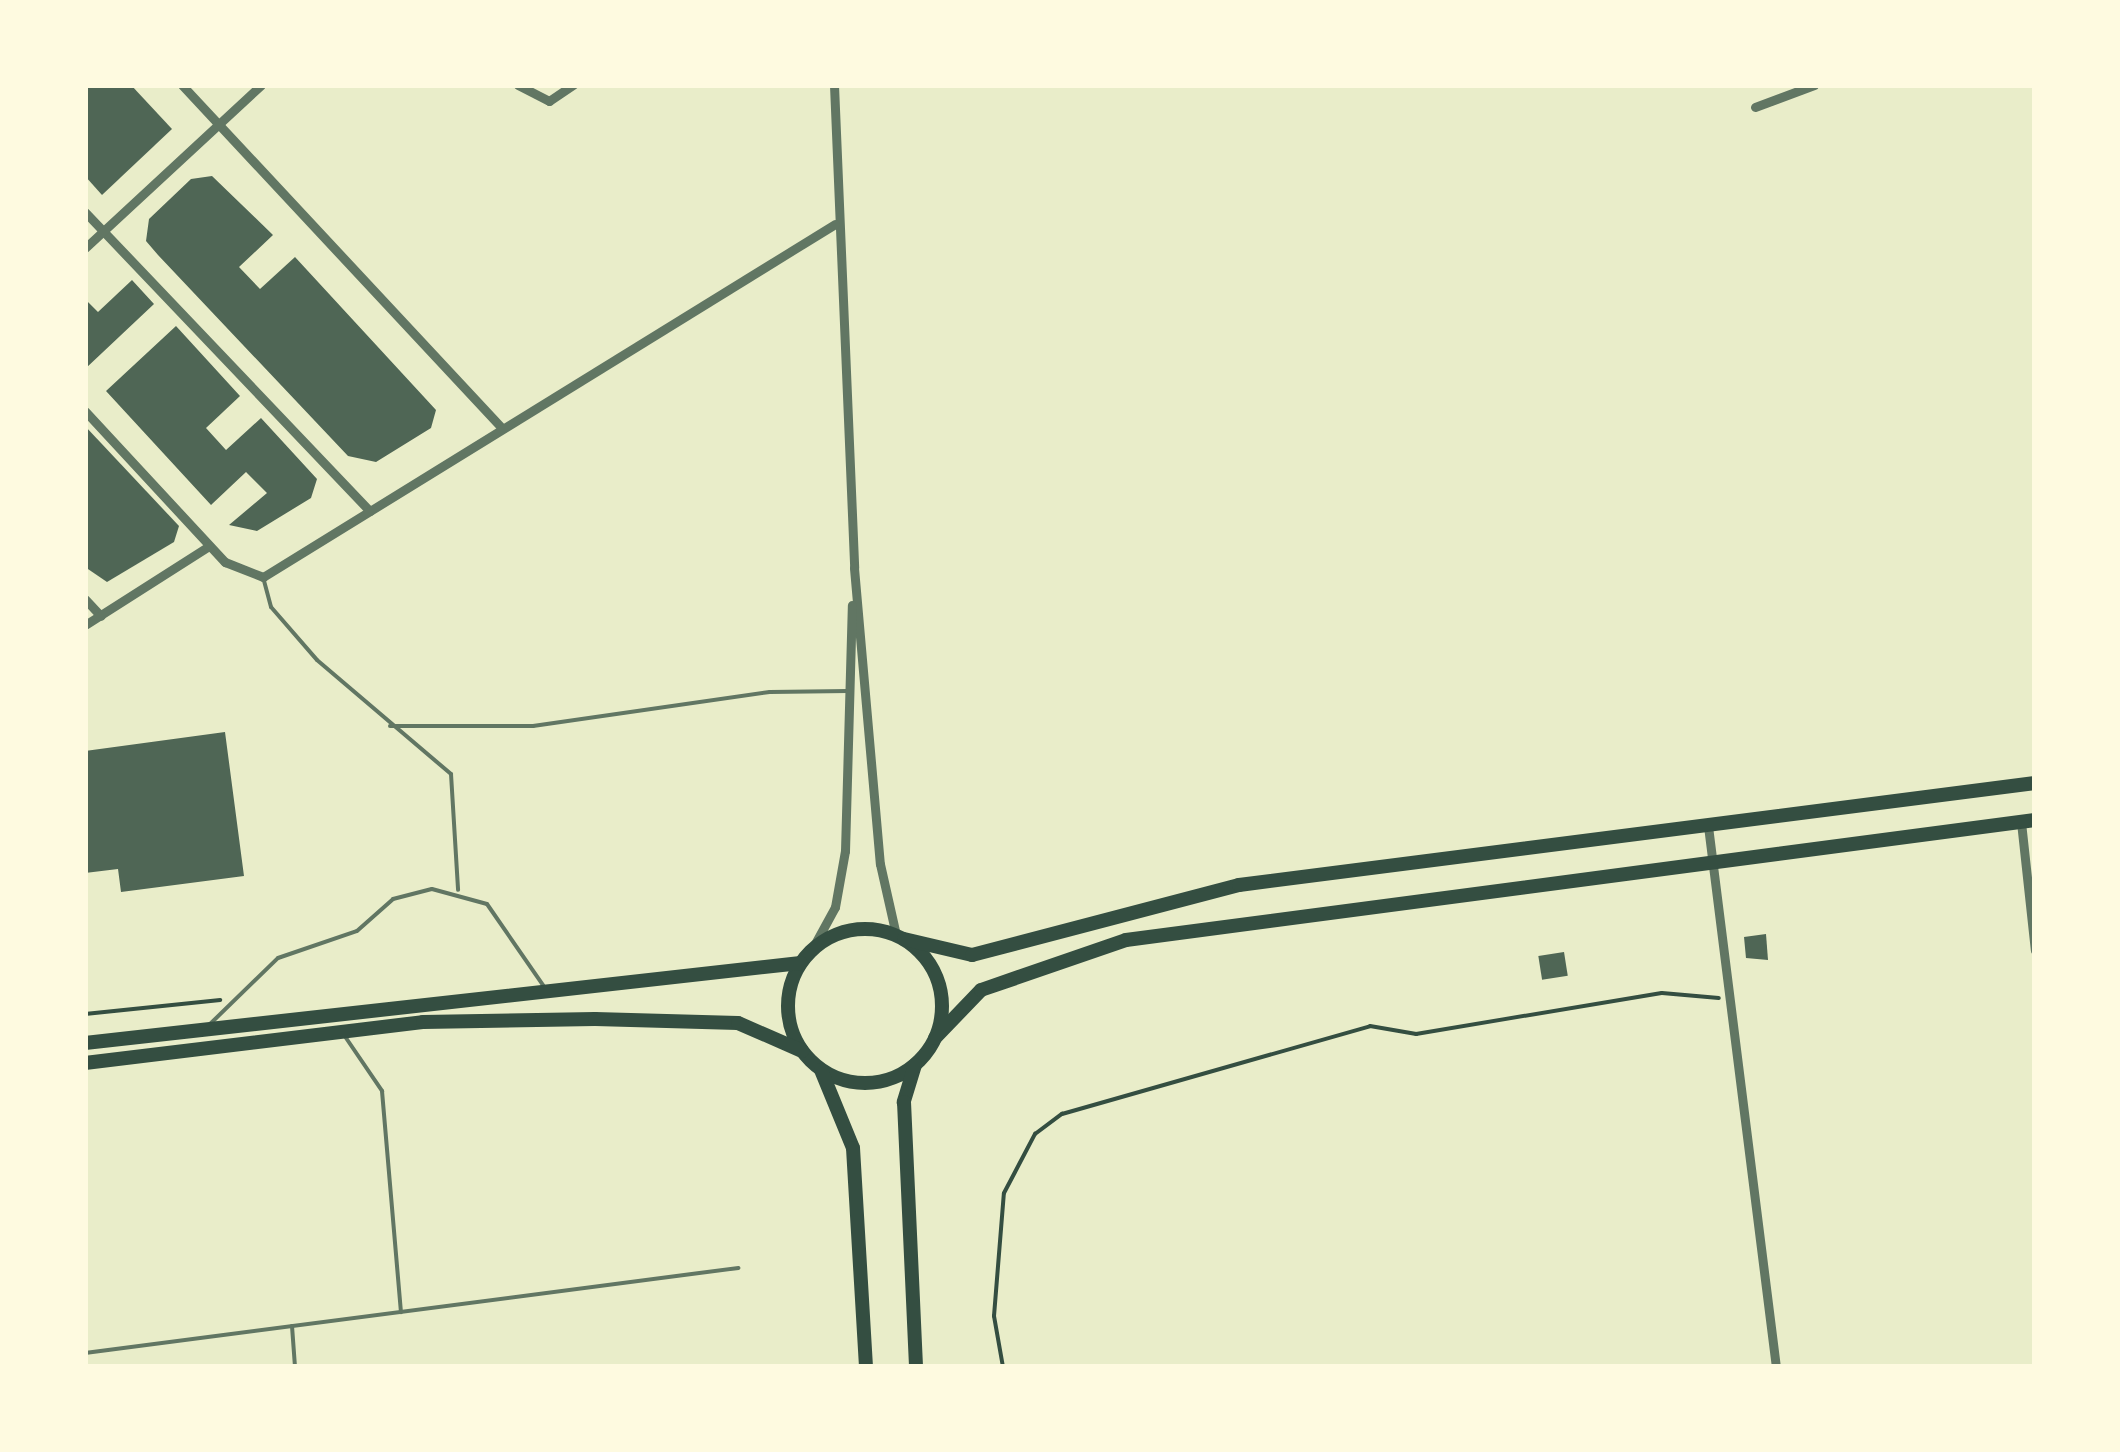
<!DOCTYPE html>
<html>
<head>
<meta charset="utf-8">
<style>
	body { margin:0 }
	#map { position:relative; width:2120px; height:1452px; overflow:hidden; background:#e9edc9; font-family:Montserrat,sans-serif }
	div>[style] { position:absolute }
	.building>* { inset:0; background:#4f6655; transform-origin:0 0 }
	.path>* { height:4px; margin:-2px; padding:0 2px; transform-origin:2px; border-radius:2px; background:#344e41 }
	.service>* { height:4px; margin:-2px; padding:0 2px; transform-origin:2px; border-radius:2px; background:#617663 }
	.minor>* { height:9px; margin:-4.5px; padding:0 4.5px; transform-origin:4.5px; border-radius:4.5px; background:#617663 }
	.trunk>* { height:14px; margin:-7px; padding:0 7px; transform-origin:7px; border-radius:7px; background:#344e41 }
	.trunk>.ring { margin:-7px; padding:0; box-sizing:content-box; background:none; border:14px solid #344e41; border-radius:50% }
	span { translate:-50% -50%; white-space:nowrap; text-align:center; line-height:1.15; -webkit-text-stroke:10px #fefae0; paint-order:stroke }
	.frame { position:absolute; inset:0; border:88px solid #fefae0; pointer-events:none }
</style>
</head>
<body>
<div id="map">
	<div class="building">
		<div style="clip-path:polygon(85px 85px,131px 85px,172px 129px,102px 195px,85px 176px)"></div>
		<div style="clip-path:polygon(212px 176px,273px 235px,239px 267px,260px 289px,295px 257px,436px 410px,431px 428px,376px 462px,348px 456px,158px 255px,146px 241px,149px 219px,191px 179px)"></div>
		<div style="clip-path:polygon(132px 280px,154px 304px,85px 369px,85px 299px,98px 312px)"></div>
		<div style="clip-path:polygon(176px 326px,240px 396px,206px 428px,226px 450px,261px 418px,317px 479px,311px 498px,257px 531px,229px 525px,267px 493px,246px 472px,211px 505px,106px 391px)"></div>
		<div style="clip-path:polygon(85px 426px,179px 526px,174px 542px,107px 582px,85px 567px)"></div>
		<div style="clip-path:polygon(225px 732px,244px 876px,121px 892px,118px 869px,85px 873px,85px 751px)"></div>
		<div style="clip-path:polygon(1766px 934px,1768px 960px,1746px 958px,1744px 937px)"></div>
		<div style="left:1564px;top:952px;width:24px;height:26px;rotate:81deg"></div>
	</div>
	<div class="path">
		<div style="left:85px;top:1014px;width:136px;rotate:-5.9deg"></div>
		<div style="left:1003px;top:1367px;width:52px;rotate:-100deg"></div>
		<div style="left:994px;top:1316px;width:123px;rotate:-85.4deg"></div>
		<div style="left:1004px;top:1193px;width:67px;rotate:-62.3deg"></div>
		<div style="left:1035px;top:1134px;width:34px;rotate:-37deg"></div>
		<div style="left:1062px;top:1114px;width:320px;rotate:-15.9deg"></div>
		<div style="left:1370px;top:1026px;width:47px;rotate:9.9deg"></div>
		<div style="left:1416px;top:1034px;width:249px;rotate:-9.5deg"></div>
		<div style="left:1662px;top:993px;width:57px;rotate:5deg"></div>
	</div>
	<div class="service">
		<div style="left:263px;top:577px;width:31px;rotate:75deg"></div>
		<div style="left:271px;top:607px;width:70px;rotate:49deg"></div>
		<div style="left:317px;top:660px;width:176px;rotate:40.4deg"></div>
		<div style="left:451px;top:774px;width:116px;rotate:86.5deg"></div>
		<div style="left:390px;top:726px;width:143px"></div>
		<div style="left:533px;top:726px;width:239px;rotate:-8.2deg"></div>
		<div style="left:770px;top:692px;width:78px;rotate:-0.7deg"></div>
		<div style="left:209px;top:1025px;width:96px;rotate:-44.2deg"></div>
		<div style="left:278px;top:958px;width:83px;rotate:-18.9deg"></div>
		<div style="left:357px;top:931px;width:48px;rotate:-41.6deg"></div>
		<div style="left:393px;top:899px;width:40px;rotate:-14.4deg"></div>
		<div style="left:432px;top:889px;width:57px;rotate:15.3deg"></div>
		<div style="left:487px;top:904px;width:102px;rotate:55.4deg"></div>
		<div style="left:344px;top:1035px;width:68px;rotate:55.8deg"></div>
		<div style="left:382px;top:1091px;width:222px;rotate:85.1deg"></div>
		<div style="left:292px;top:1326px;width:41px;rotate:85.8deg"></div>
		<div style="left:85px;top:1353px;width:659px;rotate:-7.42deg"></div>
	</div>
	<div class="minor">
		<div style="left:182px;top:85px;width:468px;rotate:47deg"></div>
		<div style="left:518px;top:85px;width:35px;rotate:27deg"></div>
		<div style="left:549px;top:101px;width:29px;rotate:-34deg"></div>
		<div style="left:834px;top:85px;width:483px;rotate:87.6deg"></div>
		<div style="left:854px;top:568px;width:297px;rotate:85deg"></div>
		<div style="left:880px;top:864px;width:73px;rotate:77.3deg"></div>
		<div style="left:1755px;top:107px;width:63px;rotate:-20.4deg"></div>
		<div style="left:85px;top:212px;width:413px;rotate:46.4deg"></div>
		<div style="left:85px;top:248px;width:240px;rotate:-42.8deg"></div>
		<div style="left:85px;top:411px;width:206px;rotate:47.2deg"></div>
		<div style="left:225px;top:562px;width:41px;rotate:21.5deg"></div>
		<div style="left:263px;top:577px;width:672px;rotate:-31.68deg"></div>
		<div style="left:85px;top:599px;width:23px;rotate:47deg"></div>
		<div style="left:85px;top:625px;width:147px;rotate:-32.5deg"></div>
		<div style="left:2021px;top:822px;width:129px;rotate:83.8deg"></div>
		<div style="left:1708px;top:826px;width:545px;rotate:82.84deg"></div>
		<div style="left:811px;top:951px;width:50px;rotate:-61.4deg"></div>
		<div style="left:835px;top:907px;width:57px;rotate:-79.9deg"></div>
		<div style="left:845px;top:851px;width:246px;rotate:-88.4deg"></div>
	</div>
	<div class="trunk">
		<div class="ring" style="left:788px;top:929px;width:140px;height:140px"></div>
		<div style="left:904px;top:939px;width:70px;rotate:13.2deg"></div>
		<div style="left:972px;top:955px;width:276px;rotate:-14.7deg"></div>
		<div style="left:1239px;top:885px;width:803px;rotate:-7.3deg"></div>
		<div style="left:935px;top:1038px;width:66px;rotate:-46.2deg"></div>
		<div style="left:981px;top:990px;width:153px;rotate:-19deg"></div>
		<div style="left:1126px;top:940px;width:917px;rotate:-7.52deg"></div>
		<div style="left:85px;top:1043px;width:720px;rotate:-6.38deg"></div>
		<div style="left:85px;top:1063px;width:340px;rotate:-6.9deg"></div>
		<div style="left:423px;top:1022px;width:172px;rotate:-1deg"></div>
		<div style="left:595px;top:1019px;width:143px;rotate:1.6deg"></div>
		<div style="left:738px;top:1023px;width:70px;rotate:23.6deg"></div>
		<div style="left:915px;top:1065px;width:39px;rotate:107deg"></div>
		<div style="left:904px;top:1102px;width:265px;rotate:87.4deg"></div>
		<div style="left:821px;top:1070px;width:84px;rotate:67.7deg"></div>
		<div style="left:853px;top:1148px;width:219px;rotate:86.6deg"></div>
	</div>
	<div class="frame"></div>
</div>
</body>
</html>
